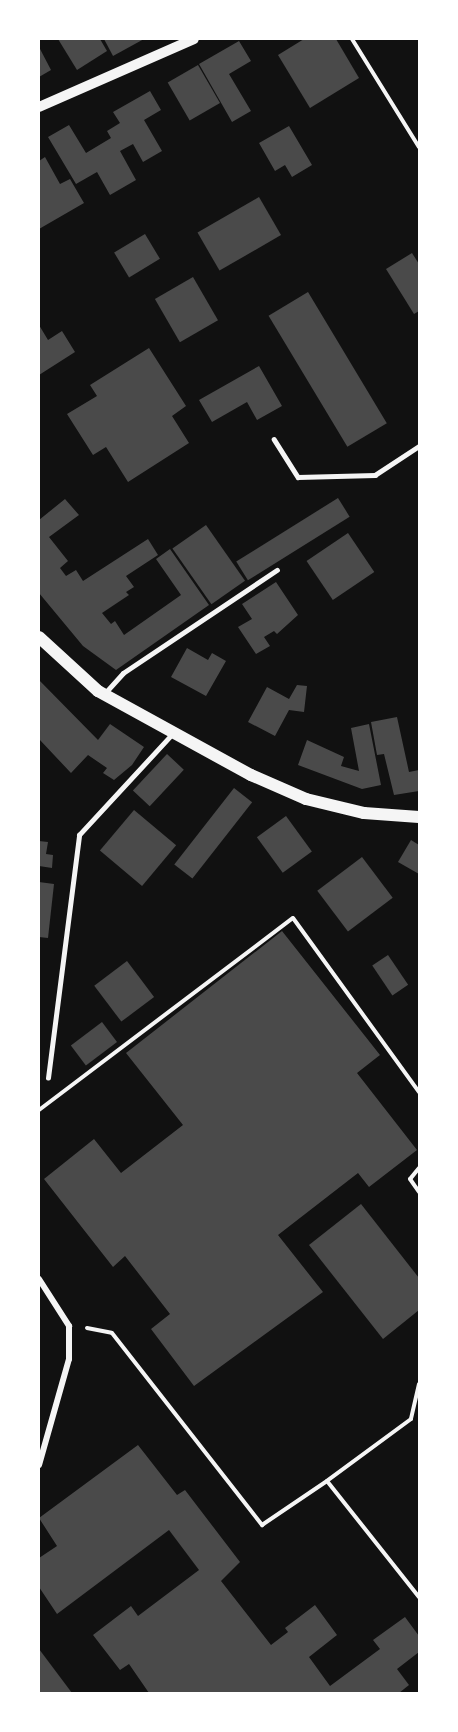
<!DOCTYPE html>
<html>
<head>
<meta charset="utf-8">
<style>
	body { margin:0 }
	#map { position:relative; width:458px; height:1732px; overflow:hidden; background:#111; font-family:"Titillium Web",sans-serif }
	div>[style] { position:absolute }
	.building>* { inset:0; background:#4a4a4a; transform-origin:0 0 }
	.path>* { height:4px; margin:-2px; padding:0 2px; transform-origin:2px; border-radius:2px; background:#f5f5f5 }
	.service>* { height:4.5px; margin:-2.25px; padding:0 2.25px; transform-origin:2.25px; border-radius:2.25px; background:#f5f5f5 }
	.minor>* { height:6px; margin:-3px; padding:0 3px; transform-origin:3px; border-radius:3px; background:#f5f5f5 }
	.tertiary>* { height:10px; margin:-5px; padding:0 5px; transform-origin:5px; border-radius:5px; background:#f5f5f5 }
	.secondary>* { height:12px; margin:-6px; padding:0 6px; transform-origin:6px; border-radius:6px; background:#f5f5f5 }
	span { translate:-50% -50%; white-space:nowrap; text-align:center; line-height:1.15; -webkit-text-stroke:4.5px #fff; paint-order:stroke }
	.frame { position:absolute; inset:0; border:40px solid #fff; pointer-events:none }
</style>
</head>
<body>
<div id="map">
	<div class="building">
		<div style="clip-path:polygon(58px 39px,100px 39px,107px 51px,77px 70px)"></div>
		<div style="clip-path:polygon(104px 39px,144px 39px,113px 56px)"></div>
		<div style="clip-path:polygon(304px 39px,336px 39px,359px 78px,310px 108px,278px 55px)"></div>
		<div style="clip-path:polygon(239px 41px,251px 61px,229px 74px,251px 111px,232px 122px,199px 64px)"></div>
		<div style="clip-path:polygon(39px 47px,51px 70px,39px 77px)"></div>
		<div style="left:198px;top:65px;width:44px;height:35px;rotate:60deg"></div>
		<div style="clip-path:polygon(150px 91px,161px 110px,144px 120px,162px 151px,143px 162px,133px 144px,120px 151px,136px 180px,110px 195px,97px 172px,76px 184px,48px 137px,69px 125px,86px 153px,111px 138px,107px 131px,120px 123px,113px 112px)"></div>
		<div style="clip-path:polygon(289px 126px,312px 165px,292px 177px,285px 165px,275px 171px,259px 143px)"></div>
		<div style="clip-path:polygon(45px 157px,60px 184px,70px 179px,84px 203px,39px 229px,39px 161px)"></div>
		<div style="left:259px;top:197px;width:44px;height:71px;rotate:60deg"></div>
		<div style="left:145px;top:234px;width:29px;height:36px;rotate:59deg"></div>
		<div style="clip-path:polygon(412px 253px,419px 264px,419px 311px,414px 314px,386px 269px)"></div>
		<div style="left:193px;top:277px;width:50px;height:44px;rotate:60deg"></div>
		<div style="left:308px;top:292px;width:153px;height:46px;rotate:59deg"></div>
		<div style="clip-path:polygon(39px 325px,48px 340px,62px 331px,75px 352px,39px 375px)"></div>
		<div style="clip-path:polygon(149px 348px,186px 406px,172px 416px,189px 443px,128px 482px,106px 447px,93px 455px,67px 414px,97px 396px,90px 385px)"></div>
		<div style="clip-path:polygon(259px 366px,282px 406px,257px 420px,247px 402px,212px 422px,199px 400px)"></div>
		<div style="left:338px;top:498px;width:22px;height:120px;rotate:58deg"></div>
		<div style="clip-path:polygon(65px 499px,79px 515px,49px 537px,68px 561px,60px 568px,66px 576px,76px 570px,83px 581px,148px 539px,158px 555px,126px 576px,134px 587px,126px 592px,129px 595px,102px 613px,111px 624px,115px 621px,124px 635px,181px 595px,156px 559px,170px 549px,209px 605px,116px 670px,83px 646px,39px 593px,39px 520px)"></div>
		<div style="left:206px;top:525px;width:68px;height:41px;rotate:55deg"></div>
		<div style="left:348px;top:533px;width:47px;height:50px;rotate:56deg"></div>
		<div style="clip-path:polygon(276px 582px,298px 615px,277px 634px,274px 631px,264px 637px,270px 646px,256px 654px,238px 627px,252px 619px,242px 604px)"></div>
		<div style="clip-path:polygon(187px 648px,208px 660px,212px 653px,226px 661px,206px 696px,171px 677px)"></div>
		<div style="clip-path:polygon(39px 680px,98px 740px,110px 724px,144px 747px,132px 765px,114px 780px,103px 773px,107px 768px,88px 755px,71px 773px,39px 739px)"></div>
		<div style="clip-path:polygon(297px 685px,307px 686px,304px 712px,289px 710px,275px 736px,248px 722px,267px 687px,289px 699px)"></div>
		<div style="clip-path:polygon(397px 717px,409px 772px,419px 770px,419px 791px,394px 795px,384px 754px,377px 755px,371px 722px)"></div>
		<div style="clip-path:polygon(369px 724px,381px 785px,362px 789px,298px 765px,307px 740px,344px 757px,341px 766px,359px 771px,351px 728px)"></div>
		<div style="left:167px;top:754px;width:23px;height:50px;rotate:43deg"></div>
		<div style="left:234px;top:788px;width:23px;height:97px;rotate:38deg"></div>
		<div style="left:134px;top:810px;width:55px;height:53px;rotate:40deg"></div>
		<div style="left:286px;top:816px;width:44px;height:36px;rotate:54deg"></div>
		<div style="clip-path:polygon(411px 840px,419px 845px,419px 874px,398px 862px)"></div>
		<div style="clip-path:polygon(39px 841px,48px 842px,46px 854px,53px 855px,52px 868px,39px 866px)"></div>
		<div style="left:362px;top:857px;width:51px;height:56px;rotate:53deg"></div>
		<div style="clip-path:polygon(39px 882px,54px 884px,48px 938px,39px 937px)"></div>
		<div style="clip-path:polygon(282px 931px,380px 1055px,357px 1073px,417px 1150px,369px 1187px,358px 1173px,278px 1235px,323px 1292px,194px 1386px,151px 1329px,170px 1314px,125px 1256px,113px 1267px,44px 1179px,94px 1139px,121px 1173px,183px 1125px,126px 1053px)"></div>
		<div style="left:388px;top:955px;width:36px;height:19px;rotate:56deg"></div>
		<div style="left:127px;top:961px;width:45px;height:41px;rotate:53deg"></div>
		<div style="left:102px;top:1022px;width:25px;height:39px;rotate:53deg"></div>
		<div style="clip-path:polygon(361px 1204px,419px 1278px,419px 1310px,383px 1339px,309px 1245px)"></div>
		<div style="clip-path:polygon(138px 1445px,177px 1495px,185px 1490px,240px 1562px,221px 1581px,271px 1645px,288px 1632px,285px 1628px,315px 1605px,337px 1635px,309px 1657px,330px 1686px,380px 1649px,373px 1640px,405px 1617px,419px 1636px,419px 1652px,397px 1669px,409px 1685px,399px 1693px,149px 1693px,129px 1664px,120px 1670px,93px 1635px,131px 1606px,138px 1616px,199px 1570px,169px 1530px,57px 1614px,39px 1587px,39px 1558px,57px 1546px,39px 1518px)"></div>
		<div style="clip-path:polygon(39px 1649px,72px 1693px,39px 1693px)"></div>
	</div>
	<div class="path">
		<div style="left:352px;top:39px;width:127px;rotate:58.2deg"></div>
		<div style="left:39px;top:1110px;width:318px;rotate:-37.1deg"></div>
		<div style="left:293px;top:918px;width:215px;rotate:54.1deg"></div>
		<div style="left:419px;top:1168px;width:14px;rotate:129deg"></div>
		<div style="left:410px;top:1179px;width:16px;rotate:55deg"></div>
		<div style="left:87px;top:1328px;width:25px;rotate:11deg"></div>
		<div style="left:112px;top:1333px;width:244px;rotate:52deg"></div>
		<div style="left:262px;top:1525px;width:78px;rotate:-34.1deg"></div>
		<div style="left:419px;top:1384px;width:36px;rotate:103deg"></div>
		<div style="left:411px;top:1419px;width:104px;rotate:143.6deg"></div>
		<div style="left:327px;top:1481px;width:148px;rotate:51.6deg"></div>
	</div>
	<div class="service">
		<div style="left:274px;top:439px;width:45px;rotate:57.7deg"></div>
		<div style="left:298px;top:477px;width:77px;rotate:-1.5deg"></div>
		<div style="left:375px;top:475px;width:53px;rotate:-33.4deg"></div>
		<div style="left:106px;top:692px;width:25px;rotate:-48deg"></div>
		<div style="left:123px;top:673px;width:185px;rotate:-33.8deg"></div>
		<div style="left:48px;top:1078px;width:245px;rotate:-82.7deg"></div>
		<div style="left:79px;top:835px;width:139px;rotate:-47.3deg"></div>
	</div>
	<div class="minor">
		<div style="left:39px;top:1279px;width:56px;rotate:57.4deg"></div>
		<div style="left:69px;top:1326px;width:33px;rotate:90deg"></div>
		<div style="left:69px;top:1359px;width:110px;rotate:105.8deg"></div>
	</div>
	<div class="tertiary">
		<div style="left:39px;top:107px;width:169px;rotate:-23.7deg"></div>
	</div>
	<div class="secondary">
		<div style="left:39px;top:637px;width:80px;rotate:42.5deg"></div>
		<div style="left:98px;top:691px;width:175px;rotate:28.8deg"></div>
		<div style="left:251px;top:775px;width:60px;rotate:23.6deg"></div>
		<div style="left:306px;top:799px;width:60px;rotate:13.6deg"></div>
		<div style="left:364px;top:813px;width:55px;rotate:4.2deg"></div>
	</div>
	<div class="frame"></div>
</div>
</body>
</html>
